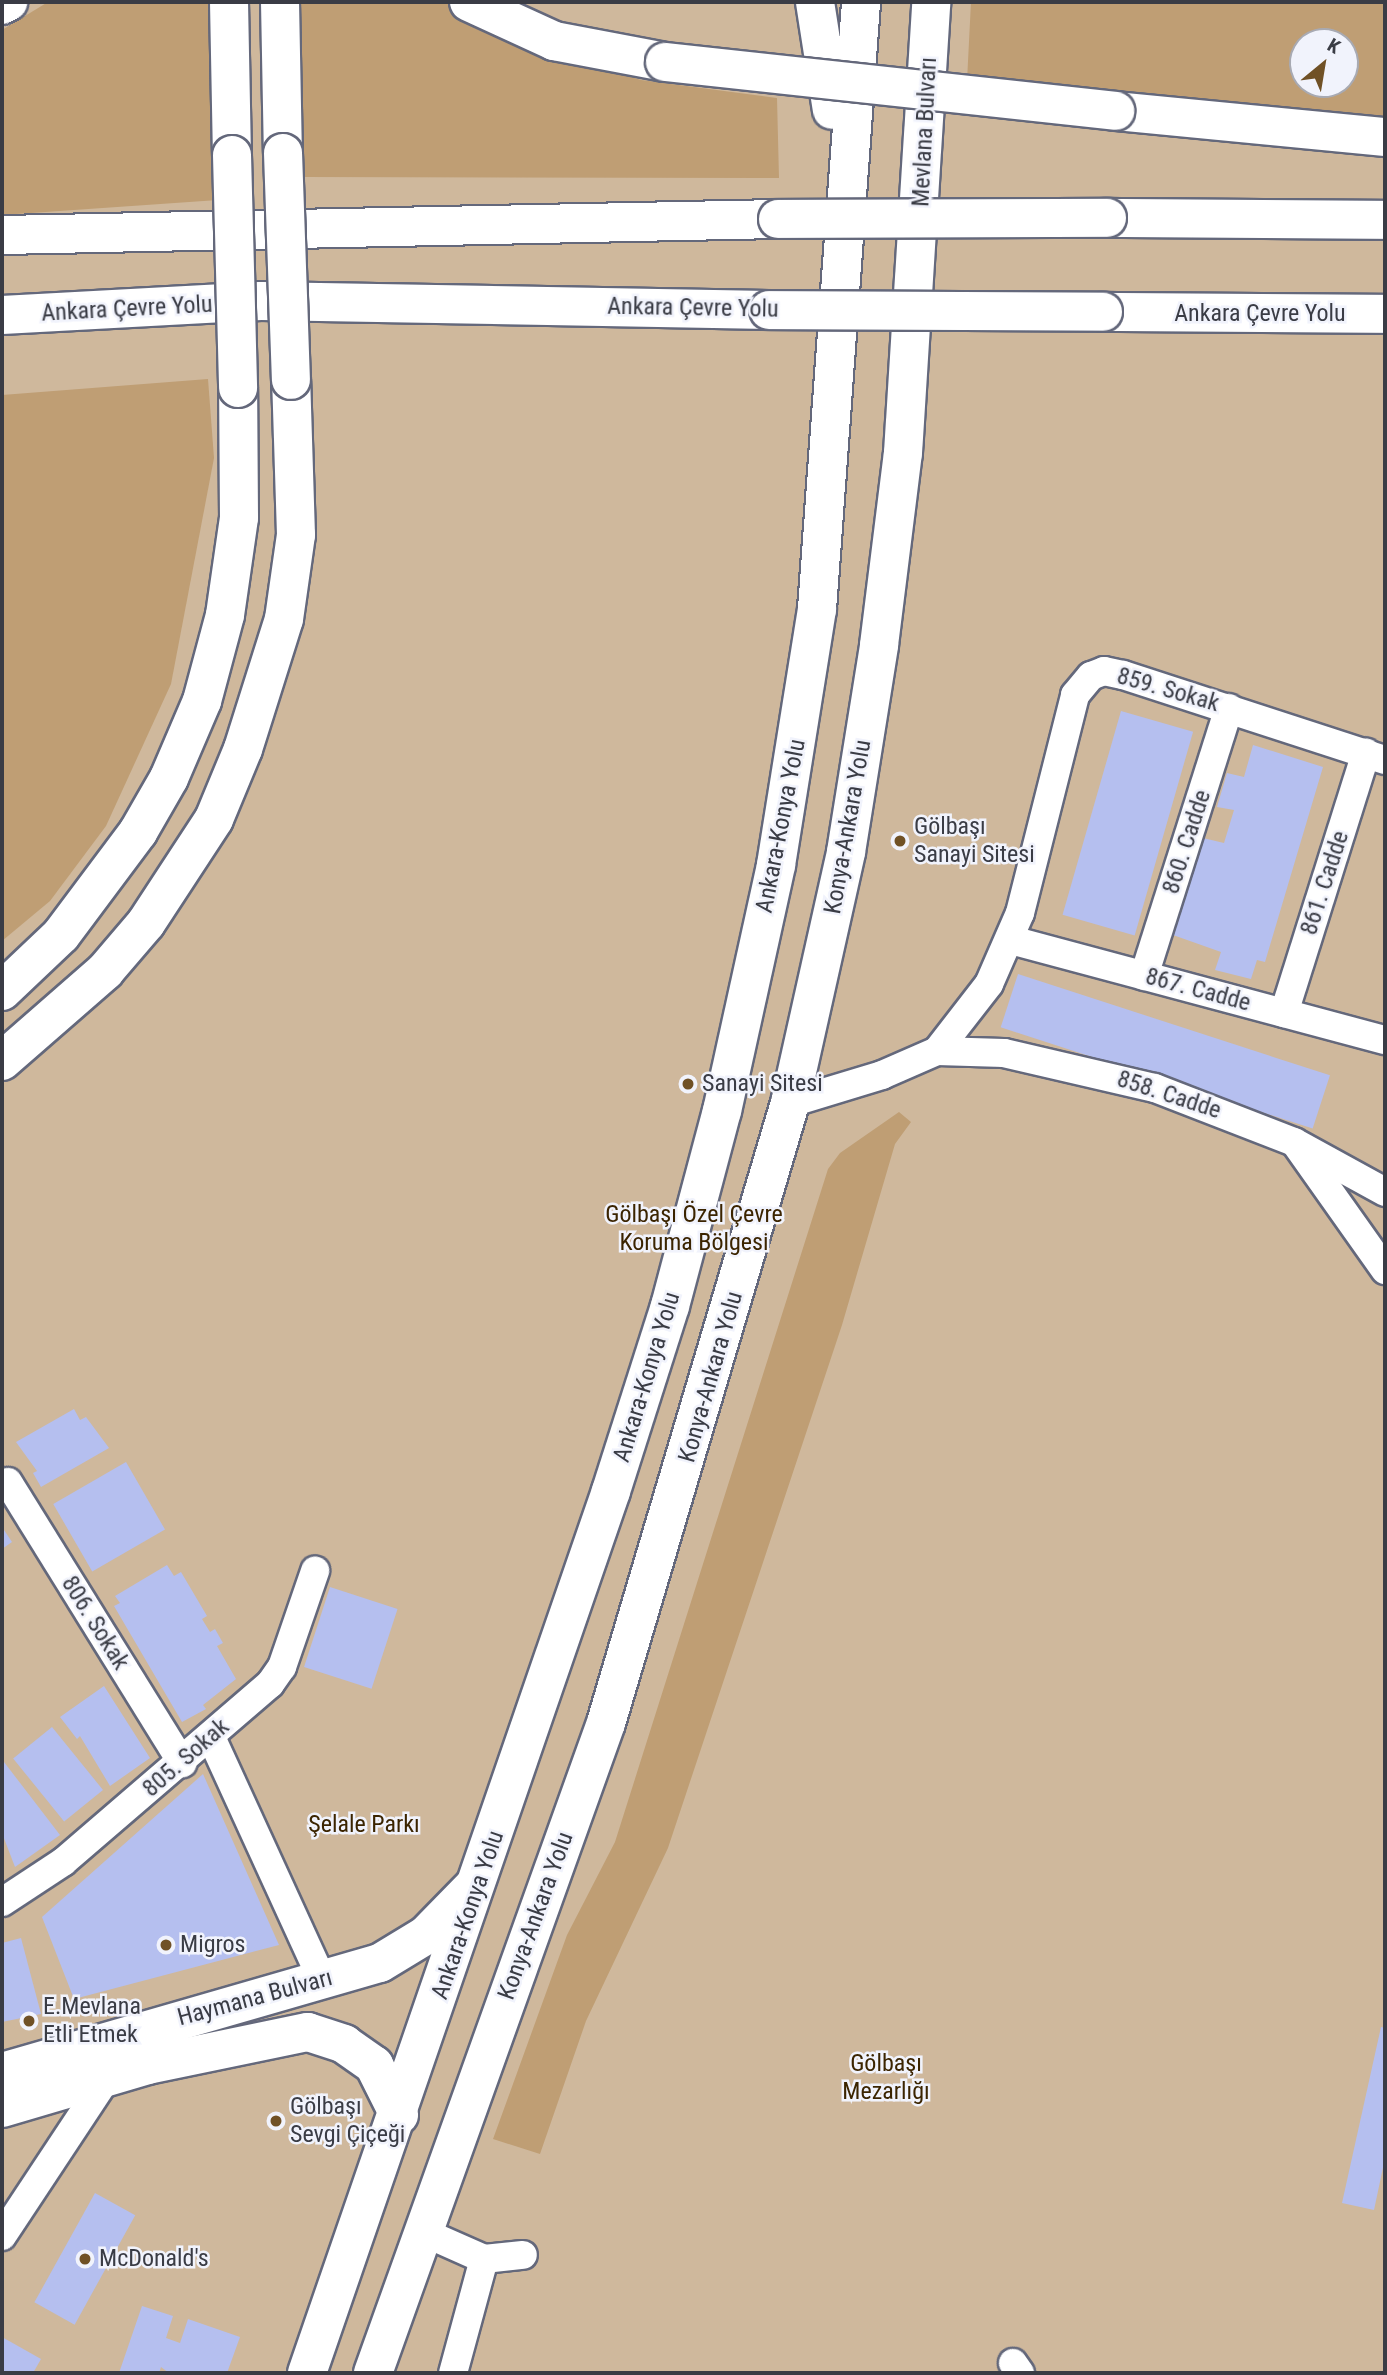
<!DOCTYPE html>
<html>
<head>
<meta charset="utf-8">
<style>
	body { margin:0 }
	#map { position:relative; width:1387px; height:2375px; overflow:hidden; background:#e0e5fb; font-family:"Roboto Condensed",sans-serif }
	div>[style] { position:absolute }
	.green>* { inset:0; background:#cfb89c }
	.forest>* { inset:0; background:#bf9e74 }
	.building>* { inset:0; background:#b5bfef; transform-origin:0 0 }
	.roads { filter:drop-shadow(2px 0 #64687b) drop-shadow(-2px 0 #64687b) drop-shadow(0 2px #64687b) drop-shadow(0 -2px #64687b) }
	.minor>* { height:28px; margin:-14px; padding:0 14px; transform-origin:14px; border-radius:14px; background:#fff }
	.highway>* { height:38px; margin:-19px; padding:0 19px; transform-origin:19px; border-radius:19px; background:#fff }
	.bridges { filter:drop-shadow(2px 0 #64687b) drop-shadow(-2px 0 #64687b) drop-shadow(0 2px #64687b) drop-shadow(0 -2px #64687b) }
	.highway-bridge>* { height:38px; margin:-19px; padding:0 19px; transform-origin:19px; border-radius:19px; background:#fff }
	.dots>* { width:19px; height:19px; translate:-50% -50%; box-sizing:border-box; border:4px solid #f1f3fc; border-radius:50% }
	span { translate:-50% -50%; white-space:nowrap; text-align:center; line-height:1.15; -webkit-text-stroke:5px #f1f3fc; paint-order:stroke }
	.street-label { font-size:24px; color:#3a3c45 }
	.poi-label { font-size:24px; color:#3a3c45 }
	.left { translate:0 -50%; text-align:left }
	.park-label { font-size:24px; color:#3b2400 }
	.frame { position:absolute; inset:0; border:4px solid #3a3c45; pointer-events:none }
	.north { position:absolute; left:1289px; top:28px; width:70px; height:70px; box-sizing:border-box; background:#f1f3fc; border:2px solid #a8aab3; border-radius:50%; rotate:30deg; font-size:19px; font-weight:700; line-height:28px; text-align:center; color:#3a3c45 }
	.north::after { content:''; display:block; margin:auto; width:24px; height:32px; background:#705126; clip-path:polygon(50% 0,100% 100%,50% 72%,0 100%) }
</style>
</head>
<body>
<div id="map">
	<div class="green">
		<div style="clip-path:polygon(evenodd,2px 2px,1385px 2px,1385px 2373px,2px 2373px,2px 2px,1303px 42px,1345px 42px,1345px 84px,1303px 84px,1303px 42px)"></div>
	</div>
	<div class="forest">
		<div style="clip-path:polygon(48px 2px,218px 2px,218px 200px,2px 215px,2px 30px)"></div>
		<div style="clip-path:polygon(296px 2px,447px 2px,467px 18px,530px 47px,641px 80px,777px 98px,779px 178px,304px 177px)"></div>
		<div style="clip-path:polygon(evenodd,971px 2px,1385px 2px,1385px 125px,967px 81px,971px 2px,1303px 42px,1345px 42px,1345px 84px,1303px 84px,1303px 42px)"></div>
		<div style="clip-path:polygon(208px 379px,214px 458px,171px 684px,106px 826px,50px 901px,2px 941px,2px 395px)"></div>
		<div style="clip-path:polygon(899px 1112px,911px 1122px,895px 1144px,842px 1325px,668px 1848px,586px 2021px,540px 2154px,493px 2139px,567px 1935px,615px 1842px,828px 1169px,840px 1153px)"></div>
	</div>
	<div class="building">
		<div style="left:1121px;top:711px;width:75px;height:212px;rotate:16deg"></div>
		<div style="clip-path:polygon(1253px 745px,1323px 767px,1265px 962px,1257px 960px,1251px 979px,1215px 970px,1221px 952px,1173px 935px,1203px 838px,1224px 843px,1234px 810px,1217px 807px,1227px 773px,1244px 777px)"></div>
		<div style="left:1018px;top:974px;width:328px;height:56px;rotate:18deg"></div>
		<div style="clip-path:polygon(74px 1409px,80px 1420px,86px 1417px,109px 1448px,41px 1487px,33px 1473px,37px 1471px,16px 1442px)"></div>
		<div style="left:126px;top:1462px;width:78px;height:84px;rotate:60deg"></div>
		<div style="clip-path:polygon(2px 1527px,12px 1542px,2px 1549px)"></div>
		<div style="clip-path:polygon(167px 1565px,174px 1576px,181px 1572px,207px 1616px,202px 1619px,210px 1632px,215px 1629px,223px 1643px,217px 1646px,236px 1679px,203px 1705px,206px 1709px,182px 1722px,114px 1606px,120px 1603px,115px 1596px)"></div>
		<div style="left:330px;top:1587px;width:71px;height:84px;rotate:18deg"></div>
		<div style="clip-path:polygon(104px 1686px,150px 1758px,110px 1786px,80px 1736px,77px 1739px,60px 1717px)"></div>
		<div style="left:52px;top:1727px;width:81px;height:50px;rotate:51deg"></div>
		<div style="clip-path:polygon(4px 1762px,60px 1835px,15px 1867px,2px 1833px)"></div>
		<div style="clip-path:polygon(203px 1774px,279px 1945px,74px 1999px,42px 1917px)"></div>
		<div style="clip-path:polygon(21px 1938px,41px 2014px,2px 2022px,2px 1943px)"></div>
		<div style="clip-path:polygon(1381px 2027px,1385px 2028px,1385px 2158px,1374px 2210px,1342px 2203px)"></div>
		<div style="left:95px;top:2193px;width:46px;height:125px;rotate:29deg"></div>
		<div style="clip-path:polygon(142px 2306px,173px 2316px,166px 2338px,180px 2343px,188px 2319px,240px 2337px,227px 2373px,169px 2373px,161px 2367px,159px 2373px,119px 2373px)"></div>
		<div style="clip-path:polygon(2px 2337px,41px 2359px,33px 2373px,2px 2373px)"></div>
	</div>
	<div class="roads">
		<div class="minor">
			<div style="left:1011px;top:940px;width:387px;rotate:15deg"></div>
			<div style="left:1144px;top:976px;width:281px;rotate:-72.4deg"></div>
			<div style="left:1284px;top:1013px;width:273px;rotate:-72.5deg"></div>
			<div style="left:937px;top:1051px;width:67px;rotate:1.7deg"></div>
			<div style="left:1004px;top:1053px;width:155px;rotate:13.1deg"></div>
			<div style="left:1155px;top:1088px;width:149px;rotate:21.2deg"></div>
			<div style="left:1294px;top:1142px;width:104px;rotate:28.8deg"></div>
			<div style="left:790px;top:1103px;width:96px;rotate:-16.9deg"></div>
			<div style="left:882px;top:1075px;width:60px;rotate:-23.6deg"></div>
			<div style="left:937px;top:1051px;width:85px;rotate:-52.2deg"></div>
			<div style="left:989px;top:984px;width:77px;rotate:-66.4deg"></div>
			<div style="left:1020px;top:913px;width:225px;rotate:-75.8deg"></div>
			<div style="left:1075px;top:695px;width:25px;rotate:-50deg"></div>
			<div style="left:1091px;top:676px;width:14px;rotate:-21deg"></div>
			<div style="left:1104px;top:671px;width:19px;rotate:12deg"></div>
			<div style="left:1123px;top:675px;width:275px;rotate:18deg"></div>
			<div style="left:1298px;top:1147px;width:151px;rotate:54.7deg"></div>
			<div style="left:8px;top:1482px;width:331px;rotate:58.2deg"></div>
			<div style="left:211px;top:1737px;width:267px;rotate:65.4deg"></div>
			<div style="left:2px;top:1902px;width:73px;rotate:-33.3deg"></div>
			<div style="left:63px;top:1862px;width:273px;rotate:-40.7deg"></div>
			<div style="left:270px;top:1684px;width:21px;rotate:-55deg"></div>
			<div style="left:282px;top:1667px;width:102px;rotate:-71deg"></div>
			<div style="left:423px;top:2232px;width:67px;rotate:23.9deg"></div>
			<div style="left:484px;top:2259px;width:118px;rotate:105.2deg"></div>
			<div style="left:2px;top:2236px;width:199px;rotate:-56.5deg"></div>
			<div style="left:484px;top:2259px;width:39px;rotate:-6deg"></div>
			<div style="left:1013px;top:2363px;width:12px;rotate:55deg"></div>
		</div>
		<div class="highway">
			<div style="left:229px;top:2px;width:153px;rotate:88.9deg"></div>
			<div style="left:280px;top:2px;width:151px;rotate:88.9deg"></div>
			<div style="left:469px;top:2px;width:94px;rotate:24.6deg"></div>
			<div style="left:554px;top:41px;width:113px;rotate:10.7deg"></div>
			<div style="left:815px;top:2px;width:109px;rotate:81.1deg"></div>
			<div style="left:2px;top:5px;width:7px;rotate:-27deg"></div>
			<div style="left:1115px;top:111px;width:271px;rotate:5.5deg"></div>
			<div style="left:1107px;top:218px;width:278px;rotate:0.4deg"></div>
			<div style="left:2px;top:235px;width:776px;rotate:-1.18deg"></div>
			<div style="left:1103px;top:312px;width:282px;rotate:0.4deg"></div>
			<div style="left:2px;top:315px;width:259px;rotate:-3.1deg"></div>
			<div style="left:261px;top:301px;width:508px;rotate:1.01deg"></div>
			<div style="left:2px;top:991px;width:81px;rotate:-43.5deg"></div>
			<div style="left:61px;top:935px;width:129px;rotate:-53.2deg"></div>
			<div style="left:138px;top:832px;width:62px;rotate:-60.1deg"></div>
			<div style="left:169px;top:778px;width:84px;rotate:-66.8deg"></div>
			<div style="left:202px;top:701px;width:89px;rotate:-75deg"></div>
			<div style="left:225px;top:615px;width:98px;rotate:-81.8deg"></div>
			<div style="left:239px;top:518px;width:130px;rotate:-90.4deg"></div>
			<div style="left:2px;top:1061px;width:137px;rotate:-41.1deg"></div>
			<div style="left:105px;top:971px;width:63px;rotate:-49.5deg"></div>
			<div style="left:146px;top:923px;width:124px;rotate:-56.8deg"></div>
			<div style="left:214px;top:819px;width:76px;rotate:-67.5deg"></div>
			<div style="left:243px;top:749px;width:136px;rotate:-72.5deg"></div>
			<div style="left:284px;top:619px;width:85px;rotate:-81.9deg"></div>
			<div style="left:296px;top:535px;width:155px;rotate:-91.8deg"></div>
			<div style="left:2px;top:2072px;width:393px;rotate:-16.1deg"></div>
			<div style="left:380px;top:1963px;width:54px;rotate:-31.3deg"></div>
			<div style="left:426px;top:1935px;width:67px;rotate:-45.6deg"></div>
			<div style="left:2px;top:2108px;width:152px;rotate:-16.4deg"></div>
			<div style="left:148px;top:2065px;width:163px;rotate:-11.7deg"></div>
			<div style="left:308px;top:2032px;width:38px;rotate:18deg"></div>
			<div style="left:344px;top:2044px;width:37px;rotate:35deg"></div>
			<div style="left:374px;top:2065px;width:56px;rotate:63.4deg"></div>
			<div style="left:307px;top:2373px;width:933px;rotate:-70.98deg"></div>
			<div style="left:611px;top:1491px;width:194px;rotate:-72.3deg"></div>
			<div style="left:670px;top:1306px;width:202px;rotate:-75.1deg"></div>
			<div style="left:722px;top:1111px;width:252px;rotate:-77.6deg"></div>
			<div style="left:776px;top:865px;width:259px;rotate:-80.9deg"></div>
			<div style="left:817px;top:609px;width:609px;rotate:-85.85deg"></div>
			<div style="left:373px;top:2373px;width:690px;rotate:-70.28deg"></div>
			<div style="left:606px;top:1723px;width:647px;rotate:-73.47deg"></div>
			<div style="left:790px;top:1103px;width:257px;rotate:-77.4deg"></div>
			<div style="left:846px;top:852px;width:210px;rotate:-80.9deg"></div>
			<div style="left:879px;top:645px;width:193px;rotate:-82.9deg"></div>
			<div style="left:903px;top:453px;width:452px;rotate:-86.4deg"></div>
		</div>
	</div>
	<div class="bridges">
		<div class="highway-bridge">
			<div style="left:665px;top:62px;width:453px;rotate:6.2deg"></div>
			<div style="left:283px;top:153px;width:227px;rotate:88deg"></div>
			<div style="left:232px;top:155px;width:233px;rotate:88.5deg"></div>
			<div style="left:778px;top:219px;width:329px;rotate:-0.2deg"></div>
			<div style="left:769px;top:310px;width:334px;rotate:0.3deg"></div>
		</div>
	</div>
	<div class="dots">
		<div style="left:900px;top:841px;background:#705126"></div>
		<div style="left:688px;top:1084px;background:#705126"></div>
		<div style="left:166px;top:1945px;background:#705126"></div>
		<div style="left:29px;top:2021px;background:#705126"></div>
		<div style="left:276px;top:2121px;background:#705126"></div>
		<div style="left:85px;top:2259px;background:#705126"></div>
	</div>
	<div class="street-label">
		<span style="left:925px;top:132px;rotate:-87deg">Mevlana Bulvarı</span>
		<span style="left:693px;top:308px;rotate:1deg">Ankara Çevre Yolu</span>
		<span style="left:127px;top:309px;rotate:-3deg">Ankara Çevre Yolu</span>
		<span style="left:1260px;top:314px">Ankara Çevre Yolu</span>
		<span style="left:1168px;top:690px;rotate:16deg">859. Sokak</span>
		<span style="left:781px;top:826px;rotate:-79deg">Ankara-Konya Yolu</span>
		<span style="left:848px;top:827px;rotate:-80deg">Konya-Ankara Yolu</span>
		<span style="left:1187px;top:842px;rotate:-72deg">860. Cadde</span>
		<span style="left:1325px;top:883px;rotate:-72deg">861. Cadde</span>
		<span style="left:1198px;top:990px;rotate:15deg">867. Cadde</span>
		<span style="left:1169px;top:1095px;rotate:18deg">858. Cadde</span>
		<span style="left:647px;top:1377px;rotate:-73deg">Ankara-Konya Yolu</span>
		<span style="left:711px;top:1377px;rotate:-74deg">Konya-Ankara Yolu</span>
		<span style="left:95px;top:1623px;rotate:58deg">806. Sokak</span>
		<span style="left:186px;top:1758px;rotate:-41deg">805. Sokak</span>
		<span style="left:468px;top:1915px;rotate:-71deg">Ankara-Konya Yolu</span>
		<span style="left:536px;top:1916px;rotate:-70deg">Konya-Ankara Yolu</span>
		<span style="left:255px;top:1998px;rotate:-15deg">Haymana Bulvarı</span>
	</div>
	<div class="poi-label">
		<span class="left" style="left:914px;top:841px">Gölbaşı<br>Sanayi Sitesi</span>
		<span class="left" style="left:702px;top:1084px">Sanayi Sitesi</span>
		<span class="left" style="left:180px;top:1945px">Migros</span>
		<span class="left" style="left:43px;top:2021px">E.Mevlana<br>Etli Etmek</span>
		<span class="left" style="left:290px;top:2121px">Gölbaşı<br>Sevgi Çiçeği</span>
		<span class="left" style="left:99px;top:2259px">McDonald's</span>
	</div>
	<div class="park-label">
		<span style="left:694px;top:1229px">Gölbaşı Özel Çevre<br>Koruma Bölgesi</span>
		<span style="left:364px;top:1825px">Şelale Parkı</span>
		<span style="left:886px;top:2078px">Gölbaşı<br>Mezarlığı</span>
	</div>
	<div class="frame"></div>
	<div class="north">K</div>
</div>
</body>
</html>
